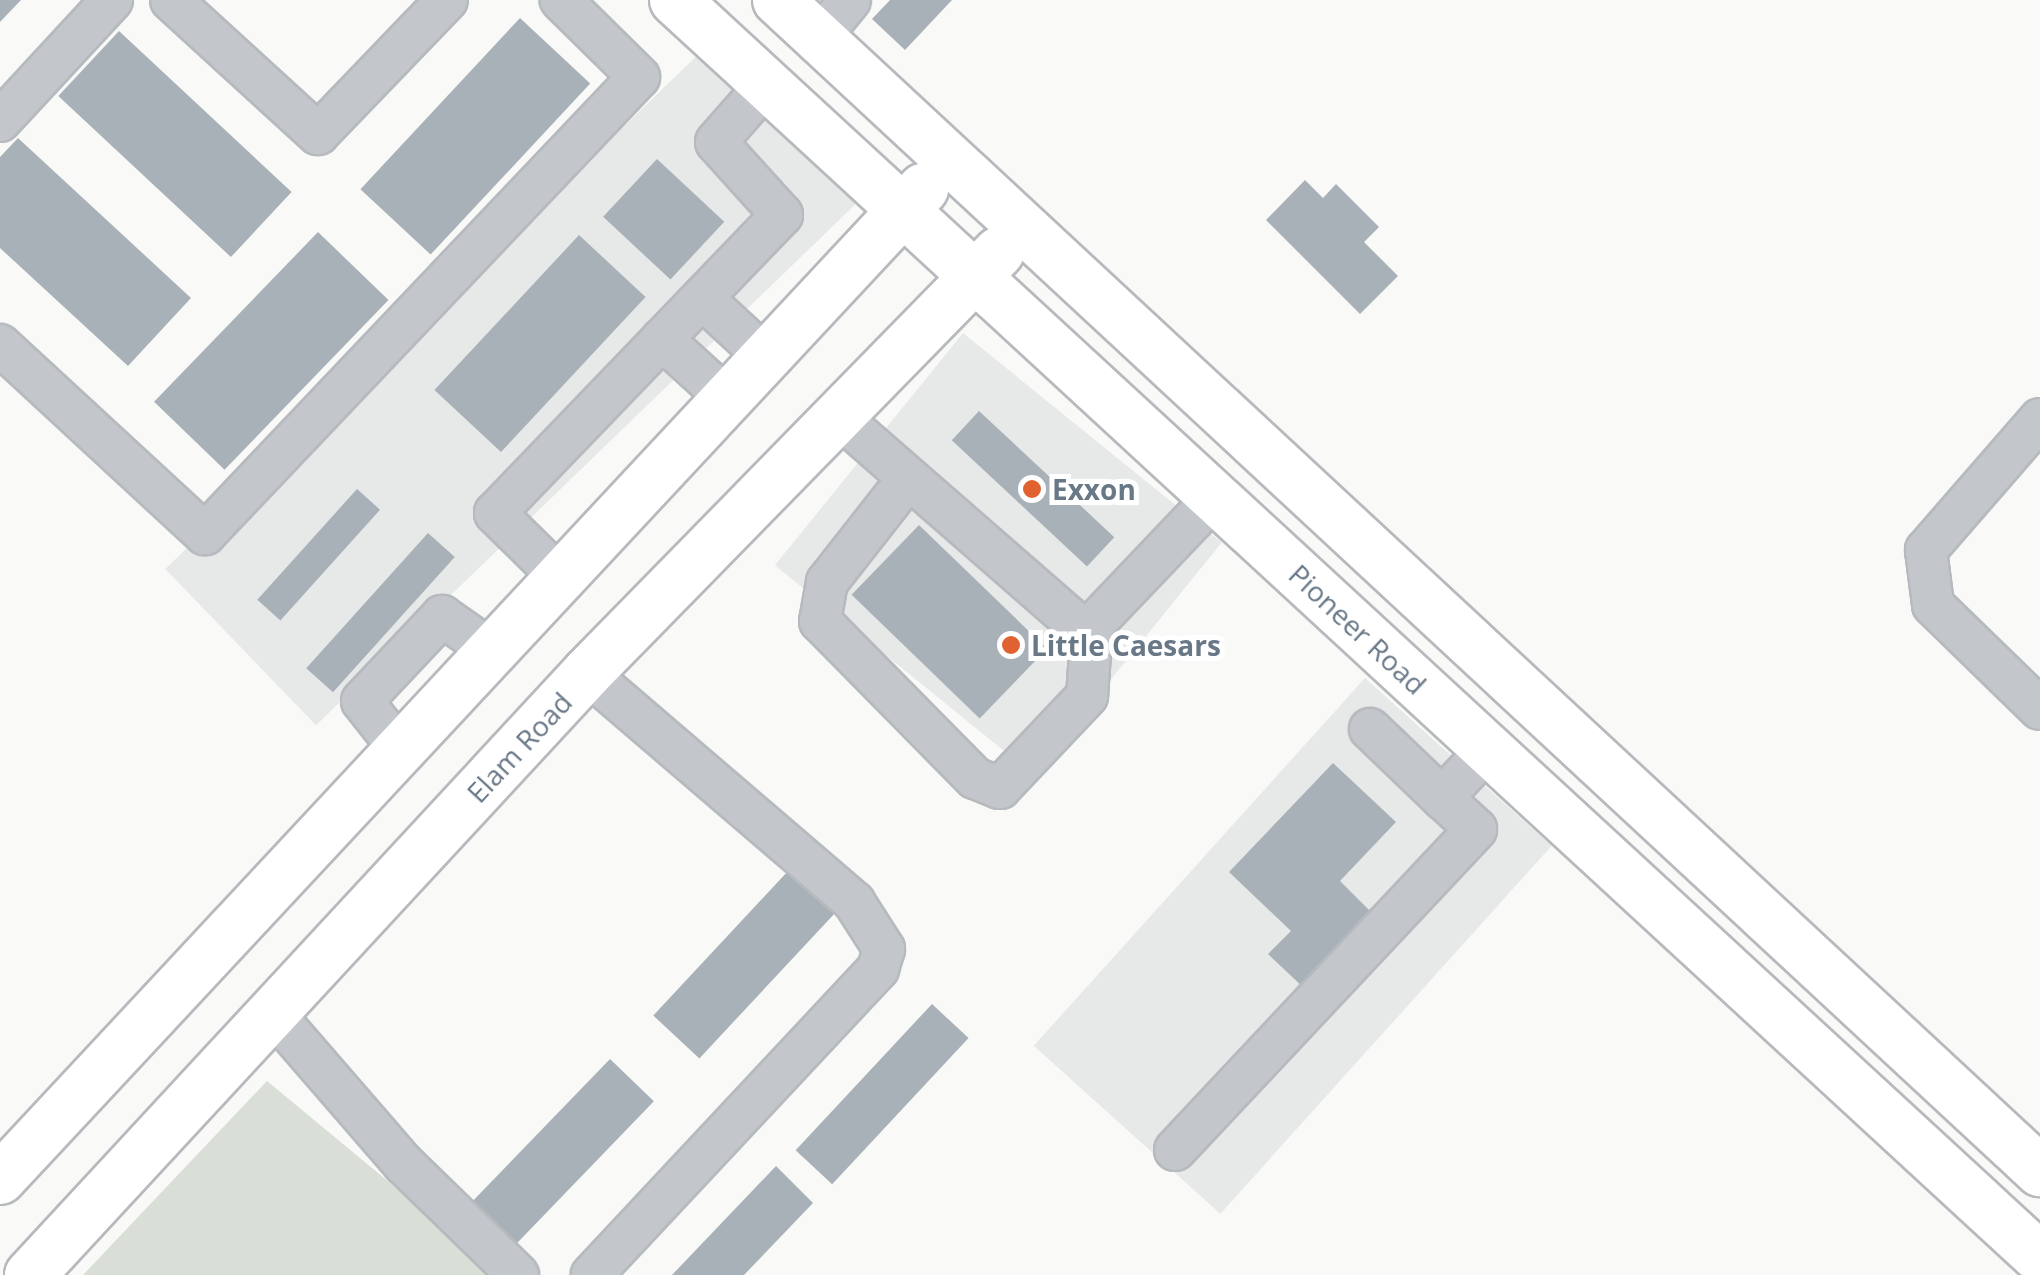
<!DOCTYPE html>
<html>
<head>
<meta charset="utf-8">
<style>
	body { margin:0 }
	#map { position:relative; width:2040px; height:1275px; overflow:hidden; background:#f9f9f7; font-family:"Open Sans",sans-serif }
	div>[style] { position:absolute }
	.built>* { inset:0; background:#e7e8e8; transform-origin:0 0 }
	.green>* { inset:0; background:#d9ded6 }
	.building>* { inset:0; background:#a9b1b8; transform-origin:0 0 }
	.roads { filter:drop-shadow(2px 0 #b6babe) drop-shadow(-2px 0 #b6babe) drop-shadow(0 2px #b6babe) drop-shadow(0 -2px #b6babe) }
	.minor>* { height:40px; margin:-20px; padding:0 20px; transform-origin:20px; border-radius:20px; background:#c3c6ca }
	.major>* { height:50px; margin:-25px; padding:0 25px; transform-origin:25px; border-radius:25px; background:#fff }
	.dots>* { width:28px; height:28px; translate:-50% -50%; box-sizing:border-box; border:5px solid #fff; border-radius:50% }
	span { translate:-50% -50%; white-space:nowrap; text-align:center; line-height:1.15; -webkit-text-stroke:10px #fff; paint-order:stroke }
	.poi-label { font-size:28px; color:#697887; font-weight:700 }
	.left { translate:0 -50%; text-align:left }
	.street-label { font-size:28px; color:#697887 }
</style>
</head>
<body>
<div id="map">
	<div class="built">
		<div style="left:707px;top:46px;width:217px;height:753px;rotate:46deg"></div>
		<div style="left:963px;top:333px;width:333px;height:299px;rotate:39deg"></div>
		<div style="left:1365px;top:678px;width:251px;height:495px;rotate:42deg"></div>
	</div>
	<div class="green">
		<div style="clip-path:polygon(267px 1081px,436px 1221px,494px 1275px,83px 1275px)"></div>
	</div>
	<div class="building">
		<div style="clip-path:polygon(0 0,21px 0,0 22px)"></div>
		<div style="clip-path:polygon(890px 0,952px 0,905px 50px,872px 19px)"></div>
		<div style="left:520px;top:18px;width:96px;height:234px;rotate:43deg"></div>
		<div style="left:119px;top:31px;width:236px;height:89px;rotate:43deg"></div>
		<div style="clip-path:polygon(18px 138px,191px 298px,128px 366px,0 248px,0 157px)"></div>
		<div style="left:657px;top:159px;width:92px;height:79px;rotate:43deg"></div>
		<div style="clip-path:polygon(1305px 180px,1323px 198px,1336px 184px,1379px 227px,1364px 242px,1398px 276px,1360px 314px,1266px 220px)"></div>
		<div style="left:318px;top:232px;width:98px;height:236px;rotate:44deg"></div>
		<div style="left:579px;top:235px;width:91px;height:212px;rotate:43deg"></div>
		<div style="left:979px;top:411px;width:185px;height:40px;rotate:43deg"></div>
		<div style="left:357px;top:489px;width:31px;height:149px;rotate:42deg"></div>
		<div style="left:919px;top:525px;width:178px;height:97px;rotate:44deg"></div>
		<div style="left:428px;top:533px;width:36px;height:182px;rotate:42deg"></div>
		<div style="clip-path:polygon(1333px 763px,1396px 822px,1340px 881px,1375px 916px,1305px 989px,1268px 954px,1291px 931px,1229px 872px)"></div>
		<div style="left:789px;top:870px;width:63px;height:199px;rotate:43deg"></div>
		<div style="left:932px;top:1004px;width:50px;height:200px;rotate:43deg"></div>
		<div style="left:610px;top:1059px;width:61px;height:201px;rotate:44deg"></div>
		<div style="clip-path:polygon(776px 1166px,813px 1203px,744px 1275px,672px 1275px)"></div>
	</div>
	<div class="roads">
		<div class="minor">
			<div style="left:171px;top:0;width:199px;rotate:42.4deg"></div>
			<div style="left:318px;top:134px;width:186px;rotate:-46.1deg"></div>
			<div style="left:818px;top:39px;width:50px;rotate:-50.6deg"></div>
			<div style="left:0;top:121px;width:165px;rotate:-47.2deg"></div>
			<div style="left:702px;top:298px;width:88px;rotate:42.7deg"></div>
			<div style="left:662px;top:339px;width:91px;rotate:42.3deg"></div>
			<div style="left:0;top:345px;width:279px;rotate:42.7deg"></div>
			<div style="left:205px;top:534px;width:630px;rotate:-46.48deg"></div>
			<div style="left:639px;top:77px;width:110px;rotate:-135.4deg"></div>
			<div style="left:839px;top:417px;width:320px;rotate:41.1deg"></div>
			<div style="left:1080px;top:627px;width:12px;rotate:-5deg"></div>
			<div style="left:1092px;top:626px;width:178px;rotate:-46.4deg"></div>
			<div style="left:2040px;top:419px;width:174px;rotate:131deg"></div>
			<div style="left:1926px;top:550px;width:55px;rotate:82.7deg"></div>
			<div style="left:1933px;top:605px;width:149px;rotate:44.2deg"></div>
			<div style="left:907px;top:480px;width:130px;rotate:128.1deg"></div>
			<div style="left:827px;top:582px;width:40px;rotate:100deg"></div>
			<div style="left:820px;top:621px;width:221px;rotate:45.4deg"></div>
			<div style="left:975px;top:778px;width:27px;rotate:22deg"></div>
			<div style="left:1000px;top:788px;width:127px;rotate:-46.6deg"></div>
			<div style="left:1087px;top:696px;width:70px;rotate:-85.9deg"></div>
			<div style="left:564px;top:581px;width:97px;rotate:-135.4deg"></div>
			<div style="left:495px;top:513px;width:414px;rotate:-46.1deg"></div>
			<div style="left:782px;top:215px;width:98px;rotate:-132.1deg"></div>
			<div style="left:716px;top:142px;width:77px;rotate:-48.7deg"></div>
			<div style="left:587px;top:673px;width:352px;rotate:40.6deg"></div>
			<div style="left:854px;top:902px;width:56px;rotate:57.4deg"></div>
			<div style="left:884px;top:949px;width:21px;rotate:107deg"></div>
			<div style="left:878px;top:969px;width:419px;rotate:133.1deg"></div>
			<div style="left:1370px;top:729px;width:100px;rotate:43.8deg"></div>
			<div style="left:403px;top:753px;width:66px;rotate:-128.3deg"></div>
			<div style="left:362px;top:701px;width:117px;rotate:-46.7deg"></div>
			<div style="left:442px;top:616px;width:66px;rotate:35.1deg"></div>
			<div style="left:273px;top:1013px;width:200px;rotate:49.1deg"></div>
			<div style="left:404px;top:1164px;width:159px;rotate:44.2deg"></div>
			<div style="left:1175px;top:1150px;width:440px;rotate:-46.8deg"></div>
			<div style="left:1476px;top:829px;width:46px;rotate:-137.6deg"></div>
			<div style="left:1442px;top:798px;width:67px;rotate:-46.8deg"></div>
		</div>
		<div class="major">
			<div style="left:675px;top:0;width:1856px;rotate:42.66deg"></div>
			<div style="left:778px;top:0;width:1722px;rotate:42.86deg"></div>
			<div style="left:0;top:1179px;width:1354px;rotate:-47.01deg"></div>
			<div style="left:30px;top:1275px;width:820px;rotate:-47.22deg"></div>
			<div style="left:587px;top:673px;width:589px;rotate:-45.62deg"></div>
		</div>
	</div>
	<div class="dots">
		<div style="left:1032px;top:489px;background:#e06230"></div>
		<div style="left:1011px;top:645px;background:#e06230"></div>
	</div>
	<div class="poi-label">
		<span class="left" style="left:1052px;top:489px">Exxon</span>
		<span class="left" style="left:1031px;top:645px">Little Caesars</span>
	</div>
	<div class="street-label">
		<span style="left:1358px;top:629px;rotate:43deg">Pioneer Road</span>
		<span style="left:519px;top:747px;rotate:-47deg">Elam Road</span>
	</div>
</div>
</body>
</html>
